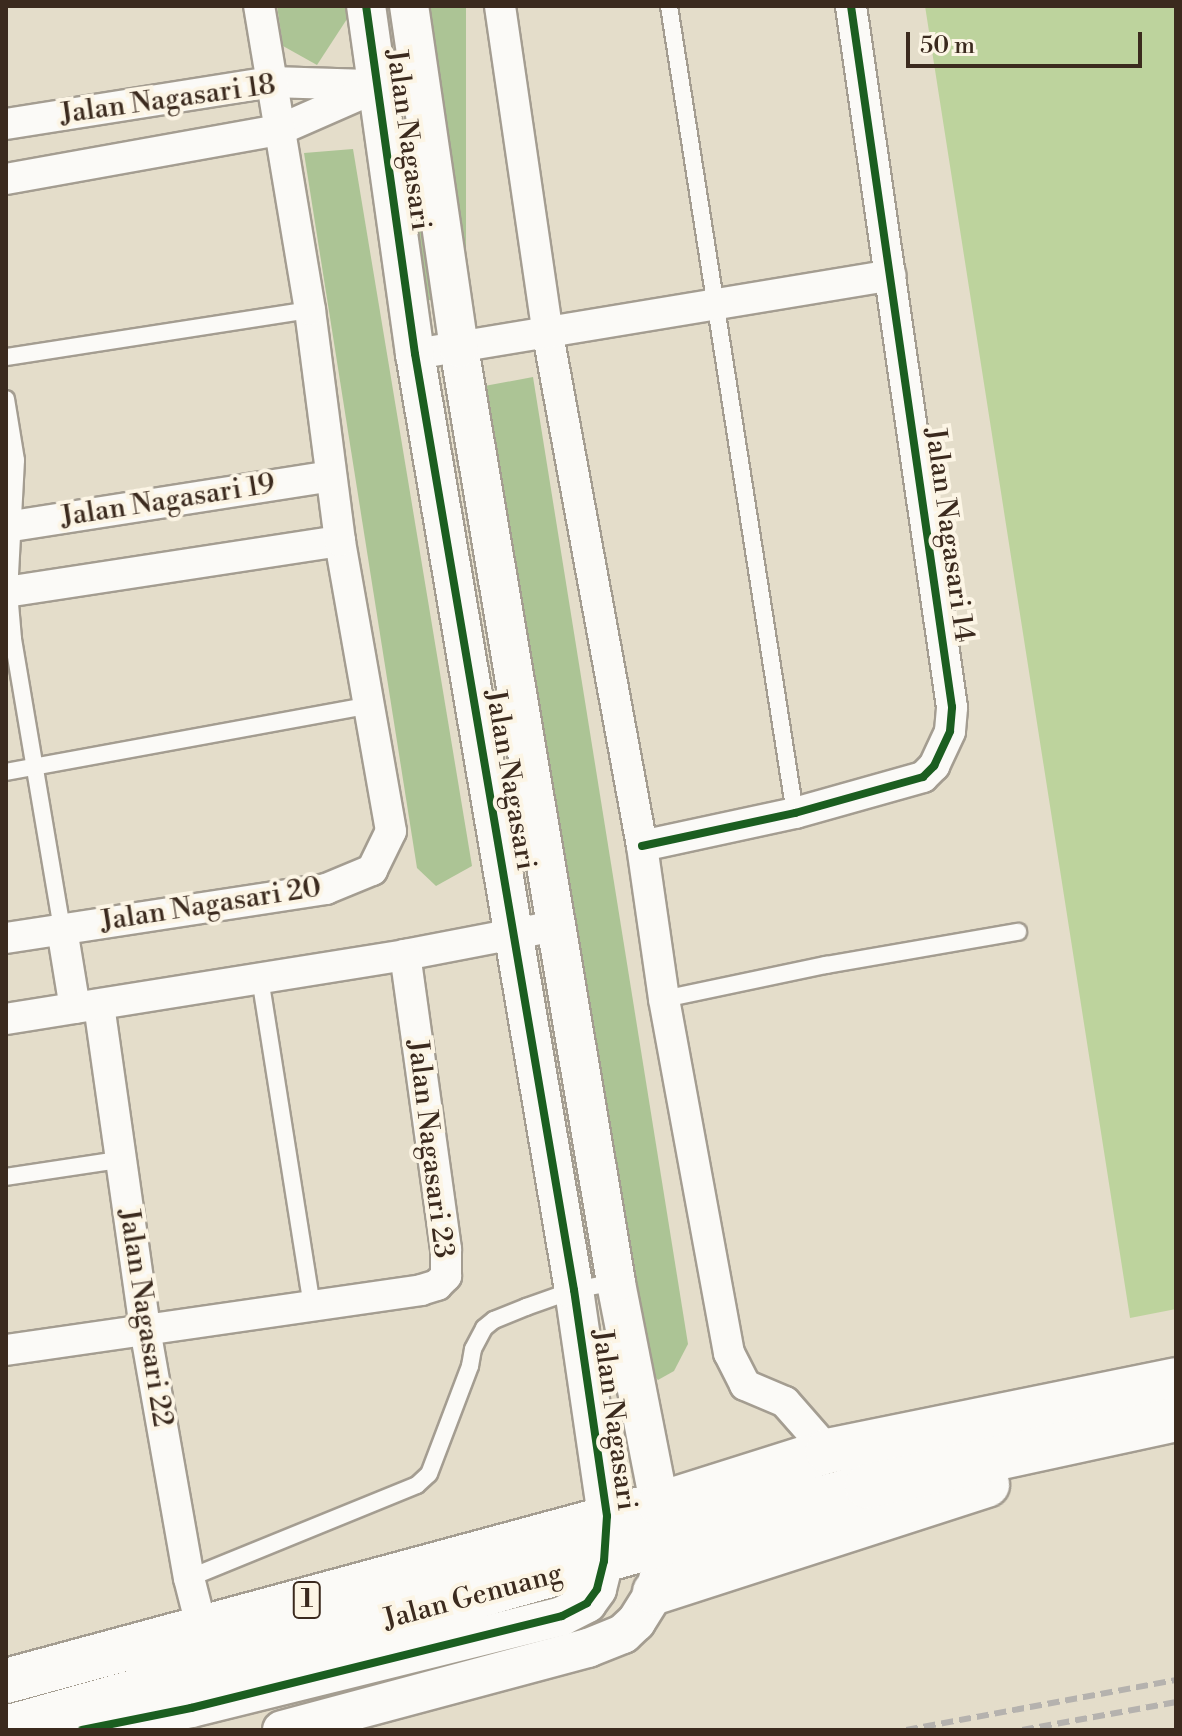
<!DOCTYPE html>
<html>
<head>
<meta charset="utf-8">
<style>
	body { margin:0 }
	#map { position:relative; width:1182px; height:1736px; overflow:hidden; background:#e4ddca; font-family:"Libre Bodoni",serif }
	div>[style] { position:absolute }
	.green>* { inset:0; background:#bdd39d }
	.forest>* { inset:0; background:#acc495; transform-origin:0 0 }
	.roads { filter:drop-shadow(2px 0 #a49d91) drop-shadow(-2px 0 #a49d91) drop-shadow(0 2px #a49d91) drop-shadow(0 -2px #a49d91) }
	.service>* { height:16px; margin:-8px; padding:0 8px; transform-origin:8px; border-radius:8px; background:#fbfaf7 }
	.minor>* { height:30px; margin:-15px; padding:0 15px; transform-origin:15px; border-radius:15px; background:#fbfaf7 }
	.tertiary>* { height:38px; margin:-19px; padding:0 19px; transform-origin:19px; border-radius:19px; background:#fbfaf7 }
	.trunk>* { height:44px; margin:-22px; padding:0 22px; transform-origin:22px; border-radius:22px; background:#fbfaf7 }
	.rail>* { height:6px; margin-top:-3px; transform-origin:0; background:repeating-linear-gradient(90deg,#b5b2ae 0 12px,transparent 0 18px) }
	.cycleway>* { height:8px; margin:-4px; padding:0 4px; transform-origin:4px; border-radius:4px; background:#1b5e20 }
	span { translate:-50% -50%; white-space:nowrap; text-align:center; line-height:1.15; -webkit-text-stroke:8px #fcf5e5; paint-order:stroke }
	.shield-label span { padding:2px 6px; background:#fcf5e5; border:2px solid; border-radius:6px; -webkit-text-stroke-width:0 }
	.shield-label { font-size:26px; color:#3b2a1e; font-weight:700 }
	.street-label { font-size:28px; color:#3b2a1e }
	.frame { position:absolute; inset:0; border:8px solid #3b2a1e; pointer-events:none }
	.scale { position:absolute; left:906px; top:32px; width:236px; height:36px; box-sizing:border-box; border:4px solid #3b2a1e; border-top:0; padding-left:10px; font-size:24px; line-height:28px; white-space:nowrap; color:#3b2a1e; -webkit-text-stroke:6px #fcf5e5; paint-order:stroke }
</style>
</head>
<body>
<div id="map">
	<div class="green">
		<div style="clip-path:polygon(925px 6px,1176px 6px,1176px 1309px,1130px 1318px)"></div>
	</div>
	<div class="forest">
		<div style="clip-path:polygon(277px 6px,345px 6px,347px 19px,317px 65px,283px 46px)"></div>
		<div style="left:418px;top:6px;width:48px;height:294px"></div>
		<div style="clip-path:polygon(353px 149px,472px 866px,436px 886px,417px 868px,304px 153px)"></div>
		<div style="clip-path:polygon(533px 377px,688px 1344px,674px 1371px,658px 1380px,645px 1367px,479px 387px)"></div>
	</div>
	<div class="roads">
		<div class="service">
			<div style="left:669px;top:6px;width:817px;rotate:81.13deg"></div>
			<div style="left:6px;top:357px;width:308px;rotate:-8.8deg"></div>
			<div style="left:6px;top:399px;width:62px;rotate:80.7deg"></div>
			<div style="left:16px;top:460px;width:132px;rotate:93deg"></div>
			<div style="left:9px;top:592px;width:47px;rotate:85.1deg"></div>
			<div style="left:13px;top:639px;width:294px;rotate:80.4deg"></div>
			<div style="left:6px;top:772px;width:371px;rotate:-10.4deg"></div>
			<div style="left:260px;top:978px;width:333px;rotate:81deg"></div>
			<div style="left:664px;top:999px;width:166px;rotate:-11.9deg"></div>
			<div style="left:826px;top:965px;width:195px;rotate:-9.8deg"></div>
			<div style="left:6px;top:1177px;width:114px;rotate:-8.6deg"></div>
			<div style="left:189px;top:1578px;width:246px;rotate:-22.2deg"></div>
			<div style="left:417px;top:1485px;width:16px;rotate:-43deg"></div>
			<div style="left:429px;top:1474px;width:116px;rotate:-69.2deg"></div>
			<div style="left:470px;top:1366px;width:17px;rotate:-80deg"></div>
			<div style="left:473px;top:1349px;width:24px;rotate:-62deg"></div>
			<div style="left:484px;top:1328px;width:13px;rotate:-39deg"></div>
			<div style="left:494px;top:1320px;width:35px;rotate:-22deg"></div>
			<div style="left:526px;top:1307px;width:51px;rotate:-19.5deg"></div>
			<div style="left:574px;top:1290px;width:43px;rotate:-10.8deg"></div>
		</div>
		<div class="minor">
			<div style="left:500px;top:6px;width:332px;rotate:81.7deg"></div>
			<div style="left:548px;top:335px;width:520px;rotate:79.58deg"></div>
			<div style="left:642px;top:846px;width:155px;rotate:81.8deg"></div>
			<div style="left:664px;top:999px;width:360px;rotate:79.6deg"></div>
			<div style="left:729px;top:1353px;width:36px;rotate:63deg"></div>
			<div style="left:745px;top:1385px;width:43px;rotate:23deg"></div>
			<div style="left:785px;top:1402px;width:65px;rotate:48.7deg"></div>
			<div style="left:6px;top:124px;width:268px;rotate:-9deg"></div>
			<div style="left:271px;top:82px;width:98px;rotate:1.8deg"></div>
			<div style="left:6px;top:179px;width:277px;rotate:-10.2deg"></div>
			<div style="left:279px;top:130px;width:109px;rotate:-23.7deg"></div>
			<div style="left:379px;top:86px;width:42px;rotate:-11deg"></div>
			<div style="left:415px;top:354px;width:482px;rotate:-9.4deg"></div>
			<div style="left:6px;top:527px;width:329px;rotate:-8.9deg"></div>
			<div style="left:6px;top:592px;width:338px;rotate:-8.7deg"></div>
			<div style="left:642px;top:846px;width:157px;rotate:-12.2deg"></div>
			<div style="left:795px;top:813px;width:133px;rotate:-15.7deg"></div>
			<div style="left:923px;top:777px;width:16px;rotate:-45deg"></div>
			<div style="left:934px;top:766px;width:38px;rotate:-65deg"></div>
			<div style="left:950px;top:731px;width:24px;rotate:-85deg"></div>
			<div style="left:952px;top:707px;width:708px;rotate:-98.2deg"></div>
			<div style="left:62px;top:929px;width:80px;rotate:80.7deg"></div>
			<div style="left:6px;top:938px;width:324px;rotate:-8.7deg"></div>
			<div style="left:326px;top:889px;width:50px;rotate:-22.4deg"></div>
			<div style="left:372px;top:870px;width:43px;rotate:-64deg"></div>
			<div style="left:391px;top:831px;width:294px;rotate:-100deg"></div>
			<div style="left:340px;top:541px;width:233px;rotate:-97.4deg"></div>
			<div style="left:310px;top:310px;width:308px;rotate:-99.5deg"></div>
			<div style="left:99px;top:1005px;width:327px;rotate:81.9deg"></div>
			<div style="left:145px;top:1329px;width:253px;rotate:80deg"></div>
			<div style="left:189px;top:1578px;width:53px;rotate:75.7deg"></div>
			<div style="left:6px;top:1019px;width:404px;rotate:-9.1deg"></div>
			<div style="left:405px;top:955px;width:154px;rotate:-10.9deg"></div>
			<div style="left:6px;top:1350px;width:419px;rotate:-8.2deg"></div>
			<div style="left:421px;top:1290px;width:17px;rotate:-17deg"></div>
			<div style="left:437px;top:1285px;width:13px;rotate:-45deg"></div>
			<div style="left:446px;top:1276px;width:27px;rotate:-90deg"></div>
			<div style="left:446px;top:1249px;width:297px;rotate:-97.9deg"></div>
		</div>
		<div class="tertiary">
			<div style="left:82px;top:1730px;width:111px;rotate:-11.4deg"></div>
			<div style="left:191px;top:1708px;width:382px;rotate:-13.9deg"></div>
			<div style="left:562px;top:1616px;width:28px;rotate:-27deg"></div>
			<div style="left:587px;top:1603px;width:17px;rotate:-54deg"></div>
			<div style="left:597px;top:1589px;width:29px;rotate:-76deg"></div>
			<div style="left:604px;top:1561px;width:45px;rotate:-86.2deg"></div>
			<div style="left:607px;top:1516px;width:228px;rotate:-98.3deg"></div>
			<div style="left:574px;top:1290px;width:949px;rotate:-99.64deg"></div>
			<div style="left:415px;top:354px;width:351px;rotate:-98deg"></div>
			<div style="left:282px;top:1730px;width:317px;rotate:-15deg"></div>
			<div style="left:588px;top:1648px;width:38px;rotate:-22deg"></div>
			<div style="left:623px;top:1634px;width:18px;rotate:-43deg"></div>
			<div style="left:636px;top:1622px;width:36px;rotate:-58deg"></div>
			<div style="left:655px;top:1592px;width:50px;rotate:-76.2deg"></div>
			<div style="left:667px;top:1543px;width:266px;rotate:-101.1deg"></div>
			<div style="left:616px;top:1282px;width:947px;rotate:-99.54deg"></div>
			<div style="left:459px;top:348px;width:346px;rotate:-98.3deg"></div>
		</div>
		<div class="trunk">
			<div style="left:655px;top:1592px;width:349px;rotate:-17.9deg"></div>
			<div style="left:6px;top:1681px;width:678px;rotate:-15.14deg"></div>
			<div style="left:660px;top:1504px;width:176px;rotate:-17.5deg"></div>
			<div style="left:828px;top:1451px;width:355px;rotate:-11.5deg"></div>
			<div style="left:6px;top:1728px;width:894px;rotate:-15.7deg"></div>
			<div style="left:867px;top:1486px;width:316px;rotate:-12.2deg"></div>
		</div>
	</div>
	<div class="rail">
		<div style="left:906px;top:1730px;width:275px;rotate:-10.5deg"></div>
		<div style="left:1022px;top:1730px;width:157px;rotate:-10.3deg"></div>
	</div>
	<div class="cycleway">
		<div style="left:642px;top:846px;width:157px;rotate:-12.2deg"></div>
		<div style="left:795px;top:813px;width:133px;rotate:-15.7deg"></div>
		<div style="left:923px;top:777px;width:16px;rotate:-45deg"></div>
		<div style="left:934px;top:766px;width:38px;rotate:-65deg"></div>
		<div style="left:950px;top:731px;width:24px;rotate:-85deg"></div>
		<div style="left:952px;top:707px;width:708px;rotate:-98.2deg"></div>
		<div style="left:82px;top:1730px;width:111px;rotate:-11.4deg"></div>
		<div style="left:191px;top:1708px;width:382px;rotate:-13.9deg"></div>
		<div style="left:562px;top:1616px;width:28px;rotate:-27deg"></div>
		<div style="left:587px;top:1603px;width:17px;rotate:-54deg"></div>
		<div style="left:597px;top:1589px;width:29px;rotate:-76deg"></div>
		<div style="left:604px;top:1561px;width:45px;rotate:-86.2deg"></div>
		<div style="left:607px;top:1516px;width:228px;rotate:-98.3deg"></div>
		<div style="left:574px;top:1290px;width:949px;rotate:-99.64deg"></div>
		<div style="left:415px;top:354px;width:351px;rotate:-98deg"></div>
	</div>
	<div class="shield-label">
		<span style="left:307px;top:1600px">1</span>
	</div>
	<div class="street-label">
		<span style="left:168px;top:100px;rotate:-8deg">Jalan Nagasari 18</span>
		<span style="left:408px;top:140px;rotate:82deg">Jalan Nagasari</span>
		<span style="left:168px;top:501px;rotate:-9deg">Jalan Nagasari 19</span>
		<span style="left:949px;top:535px;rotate:82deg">Jalan Nagasari 14</span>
		<span style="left:510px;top:780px;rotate:80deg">Jalan Nagasari</span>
		<span style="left:211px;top:905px;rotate:-9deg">Jalan Nagasari 20</span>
		<span style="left:430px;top:1149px;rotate:83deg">Jalan Nagasari 23</span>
		<span style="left:145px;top:1318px;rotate:81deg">Jalan Nagasari 22</span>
		<span style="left:614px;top:1420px;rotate:82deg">Jalan Nagasari</span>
		<span style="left:473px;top:1597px;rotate:-15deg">Jalan Genuang</span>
	</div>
	<div class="frame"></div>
	<div class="scale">50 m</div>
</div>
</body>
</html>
